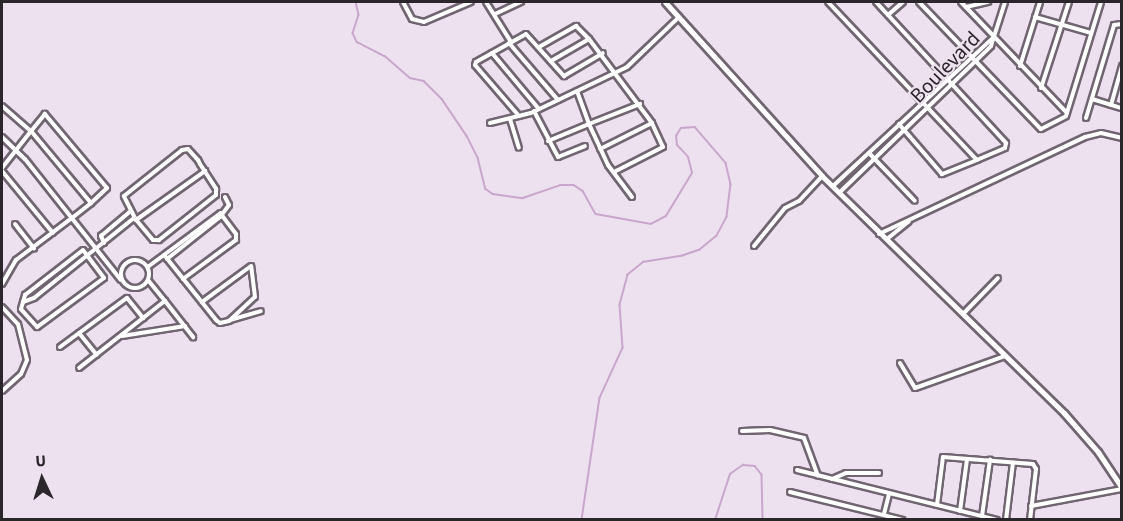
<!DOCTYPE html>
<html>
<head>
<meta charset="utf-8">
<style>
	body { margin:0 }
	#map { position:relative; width:1123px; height:521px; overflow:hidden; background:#ede1ef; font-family:"Source Sans 3",sans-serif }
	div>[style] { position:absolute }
	.stream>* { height:1.5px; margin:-0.75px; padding:0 0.75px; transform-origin:0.75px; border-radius:0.75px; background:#c9a7cc }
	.roads { filter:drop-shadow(2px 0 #706571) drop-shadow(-2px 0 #706571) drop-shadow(0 2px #706571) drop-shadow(0 -2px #706571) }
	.minor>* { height:4px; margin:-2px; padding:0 2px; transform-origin:2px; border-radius:2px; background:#fff }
	.minor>.ring { margin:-2px; padding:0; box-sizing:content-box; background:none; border:4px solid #fff; border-radius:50% }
	.tertiary>* { height:5px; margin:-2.5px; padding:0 2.5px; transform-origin:2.5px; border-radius:2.5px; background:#fff }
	span { translate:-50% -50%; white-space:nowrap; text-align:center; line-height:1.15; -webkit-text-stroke:4.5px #ede1ef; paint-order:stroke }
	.street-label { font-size:21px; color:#2b262b }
	.frame { position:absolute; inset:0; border:3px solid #2b262b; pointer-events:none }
	.north { position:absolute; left:12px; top:449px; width:60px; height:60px; -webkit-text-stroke:4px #ede1ef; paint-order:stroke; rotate:356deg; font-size:16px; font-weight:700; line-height:24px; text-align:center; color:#2b262b }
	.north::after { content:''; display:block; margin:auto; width:21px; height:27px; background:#2b262b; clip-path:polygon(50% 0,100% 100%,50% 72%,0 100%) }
</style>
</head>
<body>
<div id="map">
	<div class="stream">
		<div style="left:356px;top:2px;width:13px;rotate:77deg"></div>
		<div style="left:359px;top:15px;width:19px;rotate:108deg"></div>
		<div style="left:353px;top:33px;width:10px;rotate:66deg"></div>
		<div style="left:357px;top:42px;width:31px;rotate:27deg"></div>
		<div style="left:385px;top:56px;width:33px;rotate:41deg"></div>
		<div style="left:410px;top:78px;width:14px;rotate:12deg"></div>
		<div style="left:424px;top:81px;width:25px;rotate:45deg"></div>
		<div style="left:442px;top:99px;width:45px;rotate:56deg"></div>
		<div style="left:467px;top:136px;width:25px;rotate:63deg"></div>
		<div style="left:478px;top:158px;width:32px;rotate:76deg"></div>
		<div style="left:486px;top:189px;width:9px;rotate:36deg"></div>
		<div style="left:493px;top:194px;width:30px;rotate:8deg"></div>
		<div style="left:523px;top:198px;width:39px;rotate:-19deg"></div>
		<div style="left:560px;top:185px;width:14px"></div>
		<div style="left:574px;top:185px;width:11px;rotate:34deg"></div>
		<div style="left:583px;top:191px;width:26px;rotate:61deg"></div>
		<div style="left:596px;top:214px;width:56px;rotate:10.3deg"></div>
		<div style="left:651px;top:224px;width:17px;rotate:-28deg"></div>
		<div style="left:666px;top:216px;width:50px;rotate:-58.8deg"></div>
		<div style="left:692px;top:173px;width:16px;rotate:-104deg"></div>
		<div style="left:688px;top:157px;width:16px;rotate:-133deg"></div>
		<div style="left:677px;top:145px;width:9px;rotate:-96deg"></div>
		<div style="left:676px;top:136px;width:9px;rotate:-58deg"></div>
		<div style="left:681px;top:128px;width:14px;rotate:-4deg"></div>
		<div style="left:695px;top:127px;width:48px;rotate:49.3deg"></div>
		<div style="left:726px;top:163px;width:22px;rotate:77deg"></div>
		<div style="left:731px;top:184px;width:33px;rotate:97deg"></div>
		<div style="left:727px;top:217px;width:21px;rotate:118deg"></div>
		<div style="left:717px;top:236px;width:22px;rotate:141deg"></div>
		<div style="left:700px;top:250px;width:18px;rotate:161deg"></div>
		<div style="left:683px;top:256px;width:39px;rotate:171deg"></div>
		<div style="left:644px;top:262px;width:21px;rotate:141deg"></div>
		<div style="left:628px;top:275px;width:31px;rotate:105deg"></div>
		<div style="left:620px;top:305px;width:43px;rotate:86deg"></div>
		<div style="left:623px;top:348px;width:55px;rotate:114.7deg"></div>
		<div style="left:600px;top:398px;width:123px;rotate:98.4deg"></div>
		<div style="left:715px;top:520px;width:48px;rotate:-71.9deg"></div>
		<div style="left:730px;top:474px;width:16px;rotate:-35deg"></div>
		<div style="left:743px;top:465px;width:12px;rotate:5deg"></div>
		<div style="left:755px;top:466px;width:11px;rotate:52deg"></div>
		<div style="left:762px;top:475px;width:45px;rotate:88.7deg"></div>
	</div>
	<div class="roads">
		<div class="minor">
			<div style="left:403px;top:2px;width:19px;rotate:62deg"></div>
			<div style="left:412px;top:19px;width:12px;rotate:14deg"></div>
			<div style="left:424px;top:22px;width:51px;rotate:-23.1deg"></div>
			<div style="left:486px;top:2px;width:47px;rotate:58deg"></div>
			<div style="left:828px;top:2px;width:217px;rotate:46.7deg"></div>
			<div style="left:977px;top:160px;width:38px;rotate:158deg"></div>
			<div style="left:942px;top:174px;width:66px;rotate:-130.7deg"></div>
			<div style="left:876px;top:2px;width:192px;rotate:47.3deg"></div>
			<div style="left:1006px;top:143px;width:5px;rotate:101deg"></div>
			<div style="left:1005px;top:148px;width:30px;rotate:157deg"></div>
			<div style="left:919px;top:2px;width:176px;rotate:46.2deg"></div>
			<div style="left:1041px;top:129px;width:28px;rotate:-27deg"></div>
			<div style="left:1066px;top:116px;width:119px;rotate:-72.9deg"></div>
			<div style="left:961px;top:2px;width:153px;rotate:46.3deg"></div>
			<div style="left:966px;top:7px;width:23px;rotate:-13deg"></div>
			<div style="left:495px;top:14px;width:29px;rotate:-25deg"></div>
			<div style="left:888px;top:15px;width:20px;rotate:-41deg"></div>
			<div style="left:1035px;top:17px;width:58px;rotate:15.9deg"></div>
			<div style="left:509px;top:43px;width:75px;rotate:49.3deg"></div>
			<div style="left:539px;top:47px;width:43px;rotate:-29.6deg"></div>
			<div style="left:576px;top:26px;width:18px;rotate:45deg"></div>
			<div style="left:492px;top:53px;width:73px;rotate:50deg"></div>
			<div style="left:551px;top:61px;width:44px;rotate:-30.1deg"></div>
			<div style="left:589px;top:39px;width:105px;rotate:53.1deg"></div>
			<div style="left:652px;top:123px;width:58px;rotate:153.4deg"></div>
			<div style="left:1020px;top:66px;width:67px;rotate:-72.6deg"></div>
			<div style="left:1041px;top:88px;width:90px;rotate:-72deg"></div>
			<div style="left:1092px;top:99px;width:31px;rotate:17deg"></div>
			<div style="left:1111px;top:105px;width:41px;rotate:-74.2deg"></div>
			<div style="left:2px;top:106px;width:38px;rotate:41deg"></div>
			<div style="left:31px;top:131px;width:47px;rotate:128.1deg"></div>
			<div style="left:534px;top:111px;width:52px;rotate:62.4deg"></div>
			<div style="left:558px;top:157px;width:29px;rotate:-22deg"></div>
			<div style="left:519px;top:116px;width:67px;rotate:-130.8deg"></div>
			<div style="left:475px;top:65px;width:3px;rotate:-72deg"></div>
			<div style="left:476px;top:62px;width:57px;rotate:-29.2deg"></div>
			<div style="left:526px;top:34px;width:57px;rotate:47.9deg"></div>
			<div style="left:564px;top:76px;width:45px;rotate:-30.5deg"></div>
			<div style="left:1086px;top:118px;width:97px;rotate:-73.2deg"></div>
			<div style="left:1114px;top:25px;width:8px;rotate:-7deg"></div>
			<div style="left:510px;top:119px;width:30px;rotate:73deg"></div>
			<div style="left:490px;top:123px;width:42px;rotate:-13.7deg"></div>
			<div style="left:531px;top:113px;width:106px;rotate:-25.6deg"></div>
			<div style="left:627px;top:67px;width:72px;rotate:-43.9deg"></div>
			<div style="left:2px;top:137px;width:32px;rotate:44deg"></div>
			<div style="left:25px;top:159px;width:154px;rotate:51.6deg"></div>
			<div style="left:548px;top:141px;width:44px;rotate:-22.5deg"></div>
			<div style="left:589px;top:124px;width:35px;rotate:-110deg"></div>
			<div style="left:869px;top:153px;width:66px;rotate:46.2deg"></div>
			<div style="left:2px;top:171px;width:80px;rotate:50.6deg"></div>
			<div style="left:614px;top:172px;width:55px;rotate:-27deg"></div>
			<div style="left:663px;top:147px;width:26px;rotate:-115deg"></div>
			<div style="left:833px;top:186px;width:218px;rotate:-42.8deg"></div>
			<div style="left:840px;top:192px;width:210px;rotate:-44deg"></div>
			<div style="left:991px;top:46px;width:46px;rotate:-72.3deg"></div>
			<div style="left:632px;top:197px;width:40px;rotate:-127deg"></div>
			<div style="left:608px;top:165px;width:45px;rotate:-114.9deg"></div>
			<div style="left:589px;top:124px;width:55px;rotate:-21.4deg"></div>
			<div style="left:136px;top:220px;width:27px;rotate:-117deg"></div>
			<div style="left:124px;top:196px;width:74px;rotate:-38.4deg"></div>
			<div style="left:182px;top:150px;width:6px;rotate:-9deg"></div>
			<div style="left:188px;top:149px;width:15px;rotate:48deg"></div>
			<div style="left:198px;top:160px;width:4px;rotate:63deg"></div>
			<div style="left:200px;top:164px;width:30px;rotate:57deg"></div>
			<div style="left:216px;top:189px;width:6px;rotate:90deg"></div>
			<div style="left:216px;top:195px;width:73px;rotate:141.7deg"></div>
			<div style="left:159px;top:240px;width:6px;rotate:180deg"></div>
			<div style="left:153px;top:240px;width:26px;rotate:-130deg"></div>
			<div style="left:136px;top:220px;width:85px;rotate:-35.4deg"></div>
			<div style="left:15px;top:224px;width:31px;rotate:52deg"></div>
			<div style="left:879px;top:234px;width:228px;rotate:-25.2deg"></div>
			<div style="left:1085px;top:137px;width:16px;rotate:-14deg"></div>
			<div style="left:1101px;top:133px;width:22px;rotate:13deg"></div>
			<div style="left:887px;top:239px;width:28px;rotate:-39deg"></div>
			<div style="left:104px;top:243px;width:8px;rotate:-113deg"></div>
			<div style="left:101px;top:236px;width:38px;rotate:-40deg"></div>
			<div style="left:754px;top:246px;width:49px;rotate:-50.8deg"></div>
			<div style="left:785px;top:208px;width:16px;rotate:-27deg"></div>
			<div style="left:799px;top:201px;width:34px;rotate:-47deg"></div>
			<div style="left:83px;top:250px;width:35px;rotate:53deg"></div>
			<div style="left:104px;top:278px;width:83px;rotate:143.8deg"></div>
			<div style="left:37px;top:327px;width:24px;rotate:-132deg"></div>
			<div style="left:21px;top:309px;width:15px;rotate:-74deg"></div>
			<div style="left:25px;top:295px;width:73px;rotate:-37.8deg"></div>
			<div style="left:165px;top:256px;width:82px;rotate:51.4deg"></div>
			<div style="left:216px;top:320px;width:5px;rotate:37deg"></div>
			<div style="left:220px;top:323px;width:9px;rotate:-13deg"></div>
			<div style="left:229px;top:321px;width:35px;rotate:-43deg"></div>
			<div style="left:255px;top:297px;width:31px;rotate:-97deg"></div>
			<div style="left:251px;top:266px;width:61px;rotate:143.7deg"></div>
			<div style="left:167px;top:259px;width:68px;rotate:-38.4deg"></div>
			<div style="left:220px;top:217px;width:15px;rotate:-53deg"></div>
			<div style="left:229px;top:205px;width:9px;rotate:-117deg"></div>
			<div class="ring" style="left:121px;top:260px;width:24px;height:24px"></div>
			<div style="left:149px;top:266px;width:89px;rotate:-36.4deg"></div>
			<div style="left:183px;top:279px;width:66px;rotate:-36.3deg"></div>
			<div style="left:236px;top:240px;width:6px;rotate:-90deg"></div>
			<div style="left:236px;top:234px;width:26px;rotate:-127deg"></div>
			<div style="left:148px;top:280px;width:27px;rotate:51deg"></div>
			<div style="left:2px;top:284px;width:28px;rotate:-60deg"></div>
			<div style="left:16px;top:260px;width:70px;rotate:-36.9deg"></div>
			<div style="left:72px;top:218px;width:24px;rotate:-38deg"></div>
			<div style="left:91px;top:203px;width:22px;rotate:-43deg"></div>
			<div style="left:107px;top:188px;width:97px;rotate:-130deg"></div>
			<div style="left:45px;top:114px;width:22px;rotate:129deg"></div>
			<div style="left:31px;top:131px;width:94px;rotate:50.2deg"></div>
			<div style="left:23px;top:302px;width:12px;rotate:-20deg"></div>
			<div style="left:34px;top:298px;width:128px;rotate:-38.7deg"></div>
			<div style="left:2px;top:307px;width:23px;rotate:47deg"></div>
			<div style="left:18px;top:324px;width:37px;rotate:76deg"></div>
			<div style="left:27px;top:360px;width:15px;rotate:113deg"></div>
			<div style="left:21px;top:374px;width:25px;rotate:138deg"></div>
			<div style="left:963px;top:314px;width:50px;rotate:-45.8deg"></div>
			<div style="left:143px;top:318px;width:28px;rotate:-38deg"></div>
			<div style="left:165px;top:301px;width:46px;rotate:52.1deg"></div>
			<div style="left:230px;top:320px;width:32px;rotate:-16deg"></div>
			<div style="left:79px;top:333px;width:28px;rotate:51deg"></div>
			<div style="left:122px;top:336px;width:64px;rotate:-9deg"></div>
			<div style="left:60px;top:347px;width:83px;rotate:-36.2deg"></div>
			<div style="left:127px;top:298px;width:26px;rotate:51deg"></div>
			<div style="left:143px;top:318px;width:81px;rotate:142deg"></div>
			<div style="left:900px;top:363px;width:29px;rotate:59deg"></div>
			<div style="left:915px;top:388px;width:96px;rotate:-19.6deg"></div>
			<div style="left:742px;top:431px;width:28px;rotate:-2deg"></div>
			<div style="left:770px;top:430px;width:35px;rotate:13deg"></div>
			<div style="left:804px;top:438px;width:40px;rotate:69.8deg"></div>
			<div style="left:797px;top:470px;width:206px;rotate:14deg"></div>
			<div style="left:832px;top:479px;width:15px;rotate:-23deg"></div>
			<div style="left:846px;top:473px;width:33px"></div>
			<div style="left:790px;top:492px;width:116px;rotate:13.9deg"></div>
			<div style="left:937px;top:505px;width:48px;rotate:-82.9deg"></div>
			<div style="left:943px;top:457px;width:90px;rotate:4.4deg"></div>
			<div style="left:1033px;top:464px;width:6px;rotate:59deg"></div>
			<div style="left:1036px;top:469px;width:51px;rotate:96.7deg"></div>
			<div style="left:1031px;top:506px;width:93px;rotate:-10.6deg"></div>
			<div style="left:960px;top:511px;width:52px;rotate:-82.3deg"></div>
			<div style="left:884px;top:514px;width:21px;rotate:-76deg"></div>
			<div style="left:982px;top:516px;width:57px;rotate:-81.9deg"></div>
			<div style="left:1006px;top:520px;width:58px;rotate:-83.1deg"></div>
		</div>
		<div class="tertiary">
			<div style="left:665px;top:2px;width:234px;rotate:47.9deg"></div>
			<div style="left:822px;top:176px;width:339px;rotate:44.4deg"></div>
			<div style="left:1064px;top:413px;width:52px;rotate:48.9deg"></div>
			<div style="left:1098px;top:452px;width:43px;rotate:56.3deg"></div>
		</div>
	</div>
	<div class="street-label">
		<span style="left:945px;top:67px;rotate:-46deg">Boulevard</span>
	</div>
	<div class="frame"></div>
	<div class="north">U</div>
</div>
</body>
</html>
